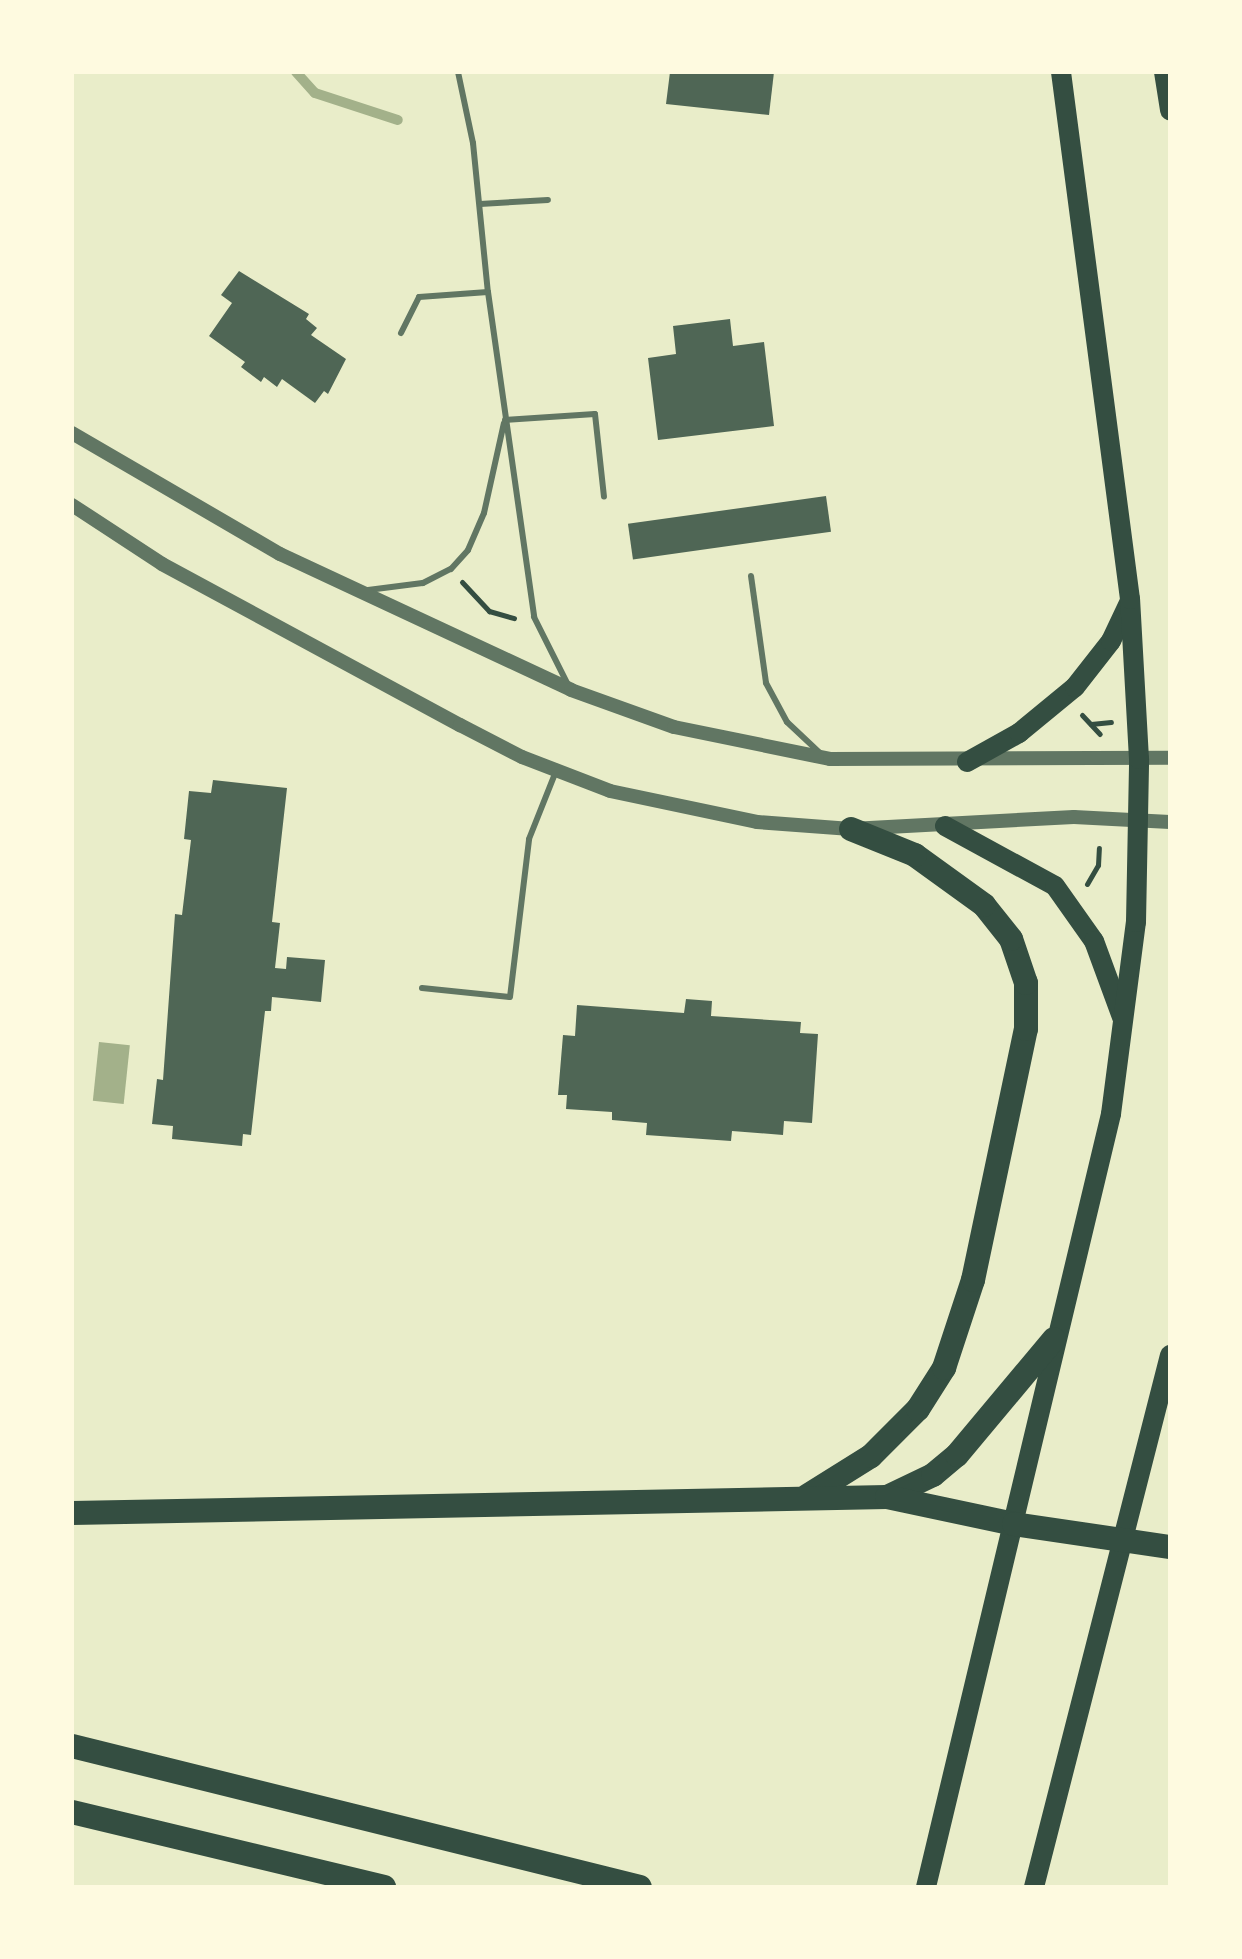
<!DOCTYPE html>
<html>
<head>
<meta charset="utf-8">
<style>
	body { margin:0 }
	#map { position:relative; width:1242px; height:1959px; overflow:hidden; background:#e9edc9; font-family:"Noto Sans",sans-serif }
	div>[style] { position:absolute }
	.water>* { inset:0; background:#a3b18a; transform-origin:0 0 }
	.stream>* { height:10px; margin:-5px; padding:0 5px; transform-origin:5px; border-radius:5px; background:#a3b18a }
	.building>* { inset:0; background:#4f6655; transform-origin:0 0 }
	.path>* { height:5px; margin:-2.5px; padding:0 2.5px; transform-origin:2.5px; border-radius:2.5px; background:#344e41 }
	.service>* { height:6px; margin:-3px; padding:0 3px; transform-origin:3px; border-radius:3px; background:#617663 }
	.tertiary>* { height:14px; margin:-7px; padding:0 7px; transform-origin:7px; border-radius:7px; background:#617663 }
	.primary>* { height:20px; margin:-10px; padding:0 10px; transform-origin:10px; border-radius:10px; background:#344e41 }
	.motorway>* { height:24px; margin:-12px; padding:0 12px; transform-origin:12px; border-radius:12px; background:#344e41 }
	span { translate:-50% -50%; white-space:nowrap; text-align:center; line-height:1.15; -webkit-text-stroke:6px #fefae0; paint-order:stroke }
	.frame { position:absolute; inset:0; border:74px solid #fefae0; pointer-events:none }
</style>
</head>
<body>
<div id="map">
	<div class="water">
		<div style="left:99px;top:1042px;width:31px;height:59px;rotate:6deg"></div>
	</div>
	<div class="stream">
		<div style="left:296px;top:72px;width:28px;rotate:48deg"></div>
		<div style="left:315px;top:93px;width:87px;rotate:18deg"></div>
	</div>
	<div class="building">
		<div style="clip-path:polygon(670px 72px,774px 72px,769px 115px,666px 104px)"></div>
		<div style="clip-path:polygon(239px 271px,309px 314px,306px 319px,317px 328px,311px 335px,346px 359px,328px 394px,324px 391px,315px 403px,282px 379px,277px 387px,264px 377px,261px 382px,241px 367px,245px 362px,209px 336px,232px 303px,221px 295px)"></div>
		<div style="clip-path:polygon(730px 319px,733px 346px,764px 342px,774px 426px,658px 440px,648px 358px,676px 354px,673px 326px)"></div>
		<div style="left:826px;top:496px;width:36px;height:200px;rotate:82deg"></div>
		<div style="clip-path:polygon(213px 780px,287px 788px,272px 922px,280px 923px,275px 968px,286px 969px,287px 957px,325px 960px,321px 1002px,272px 997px,271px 1011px,265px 1011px,251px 1135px,243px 1134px,242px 1146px,172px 1139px,173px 1126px,152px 1124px,157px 1079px,163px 1080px,175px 914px,182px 915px,191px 840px,184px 839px,189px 791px,211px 793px)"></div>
		<div style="clip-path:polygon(686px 999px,712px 1001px,711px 1016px,801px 1022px,800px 1033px,818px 1034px,812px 1123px,784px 1121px,783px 1135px,732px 1131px,731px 1141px,646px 1135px,647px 1123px,612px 1120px,612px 1112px,566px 1109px,567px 1095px,558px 1095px,563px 1035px,575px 1036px,577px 1005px,684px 1013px)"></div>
	</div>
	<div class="path">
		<div style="left:462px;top:582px;width:40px;rotate:47deg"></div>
		<div style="left:489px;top:611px;width:26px;rotate:16deg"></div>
		<div style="left:1082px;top:715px;width:26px;rotate:47deg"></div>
		<div style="left:1091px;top:724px;width:20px;rotate:-6deg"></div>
		<div style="left:1087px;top:884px;width:22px;rotate:-60deg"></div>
		<div style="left:1098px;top:865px;width:17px;rotate:-87deg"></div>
	</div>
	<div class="service">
		<div style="left:458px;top:72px;width:73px;rotate:78.1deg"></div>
		<div style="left:473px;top:143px;width:150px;rotate:84.3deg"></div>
		<div style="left:488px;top:292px;width:328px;rotate:81.9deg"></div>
		<div style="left:534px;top:617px;width:74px;rotate:63.4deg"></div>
		<div style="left:480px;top:204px;width:68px;rotate:-3.4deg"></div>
		<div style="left:401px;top:333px;width:40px;rotate:-63.4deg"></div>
		<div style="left:419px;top:297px;width:69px;rotate:-4.1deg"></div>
		<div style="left:505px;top:420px;width:90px;rotate:-3.8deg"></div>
		<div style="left:595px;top:414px;width:83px;rotate:83.8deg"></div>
		<div style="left:751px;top:576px;width:108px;rotate:82deg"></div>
		<div style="left:766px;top:683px;width:44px;rotate:61.7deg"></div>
		<div style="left:787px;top:722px;width:44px;rotate:43.2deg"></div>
		<div style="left:368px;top:590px;width:55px;rotate:-7.3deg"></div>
		<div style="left:423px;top:583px;width:31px;rotate:-27deg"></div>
		<div style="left:451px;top:569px;width:25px;rotate:-48deg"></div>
		<div style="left:468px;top:550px;width:40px;rotate:-66.6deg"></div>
		<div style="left:484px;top:513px;width:92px;rotate:-77.5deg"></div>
		<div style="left:422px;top:988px;width:88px;rotate:5.8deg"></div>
		<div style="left:510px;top:997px;width:159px;rotate:-83.1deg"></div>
		<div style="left:529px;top:839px;width:73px;rotate:-68.3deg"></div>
	</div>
	<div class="tertiary">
		<div style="left:72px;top:433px;width:241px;rotate:30.2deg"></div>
		<div style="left:280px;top:554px;width:321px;rotate:25deg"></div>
		<div style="left:571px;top:690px;width:109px;rotate:19.8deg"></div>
		<div style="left:674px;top:727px;width:159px;rotate:11.6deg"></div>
		<div style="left:830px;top:759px;width:340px;rotate:-0.2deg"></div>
		<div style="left:72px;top:505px;width:108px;rotate:33.2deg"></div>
		<div style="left:162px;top:564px;width:339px;rotate:28.4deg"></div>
		<div style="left:460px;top:725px;width:70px;rotate:27.3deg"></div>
		<div style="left:522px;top:757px;width:94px;rotate:21.1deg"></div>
		<div style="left:610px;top:791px;width:150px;rotate:11.9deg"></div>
		<div style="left:757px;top:822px;width:94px;rotate:4.3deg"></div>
		<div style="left:851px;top:829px;width:223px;rotate:-3.1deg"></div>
		<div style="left:1074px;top:817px;width:96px;rotate:3deg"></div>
	</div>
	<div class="primary">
		<div style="left:1164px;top:72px;width:39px;rotate:81deg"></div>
		<div style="left:967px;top:762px;width:60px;rotate:-29.1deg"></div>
		<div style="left:1019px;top:733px;width:72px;rotate:-39.4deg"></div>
		<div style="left:1075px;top:687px;width:58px;rotate:-52deg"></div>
		<div style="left:1111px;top:641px;width:42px;rotate:-64.7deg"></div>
		<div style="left:945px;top:826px;width:125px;rotate:28.6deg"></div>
		<div style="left:1055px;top:886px;width:67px;rotate:54.7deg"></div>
		<div style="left:1094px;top:941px;width:81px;rotate:69.8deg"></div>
		<div style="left:926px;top:1887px;width:795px;rotate:-76.54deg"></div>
		<div style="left:1111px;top:1114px;width:194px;rotate:-82.6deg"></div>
		<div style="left:1136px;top:922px;width:163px;rotate:-88.9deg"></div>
		<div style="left:1139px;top:759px;width:160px;rotate:-93.2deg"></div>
		<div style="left:1130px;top:599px;width:531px;rotate:-97.46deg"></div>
		<div style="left:1034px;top:1887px;width:549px;rotate:-75.66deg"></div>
	</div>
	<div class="motorway">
		<div style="left:807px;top:1496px;width:75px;rotate:-32deg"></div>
		<div style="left:871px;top:1456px;width:66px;rotate:-45deg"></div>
		<div style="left:918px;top:1409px;width:49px;rotate:-57.6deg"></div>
		<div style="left:944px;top:1368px;width:93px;rotate:-71.8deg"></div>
		<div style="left:973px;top:1280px;width:257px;rotate:-78.1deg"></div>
		<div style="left:1026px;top:1029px;width:46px;rotate:-90deg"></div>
		<div style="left:1026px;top:983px;width:46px;rotate:-108.8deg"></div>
		<div style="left:1011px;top:939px;width:43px;rotate:-128.5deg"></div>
		<div style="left:984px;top:905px;width:85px;rotate:-144.1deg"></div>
		<div style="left:915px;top:855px;width:69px;rotate:-157.9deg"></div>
		<div style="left:887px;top:1497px;width:51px;rotate:-25.6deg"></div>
		<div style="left:933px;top:1475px;width:31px;rotate:-40deg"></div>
		<div style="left:957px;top:1455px;width:151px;rotate:-50.1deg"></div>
		<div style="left:72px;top:1513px;width:815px;rotate:-1.12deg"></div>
		<div style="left:887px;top:1497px;width:130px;rotate:12deg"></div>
		<div style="left:1014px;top:1524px;width:158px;rotate:8.4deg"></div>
		<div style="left:72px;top:1746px;width:585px;rotate:13.94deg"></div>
		<div style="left:72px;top:1812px;width:321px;rotate:13.5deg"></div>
	</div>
	<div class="frame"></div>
</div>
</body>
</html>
